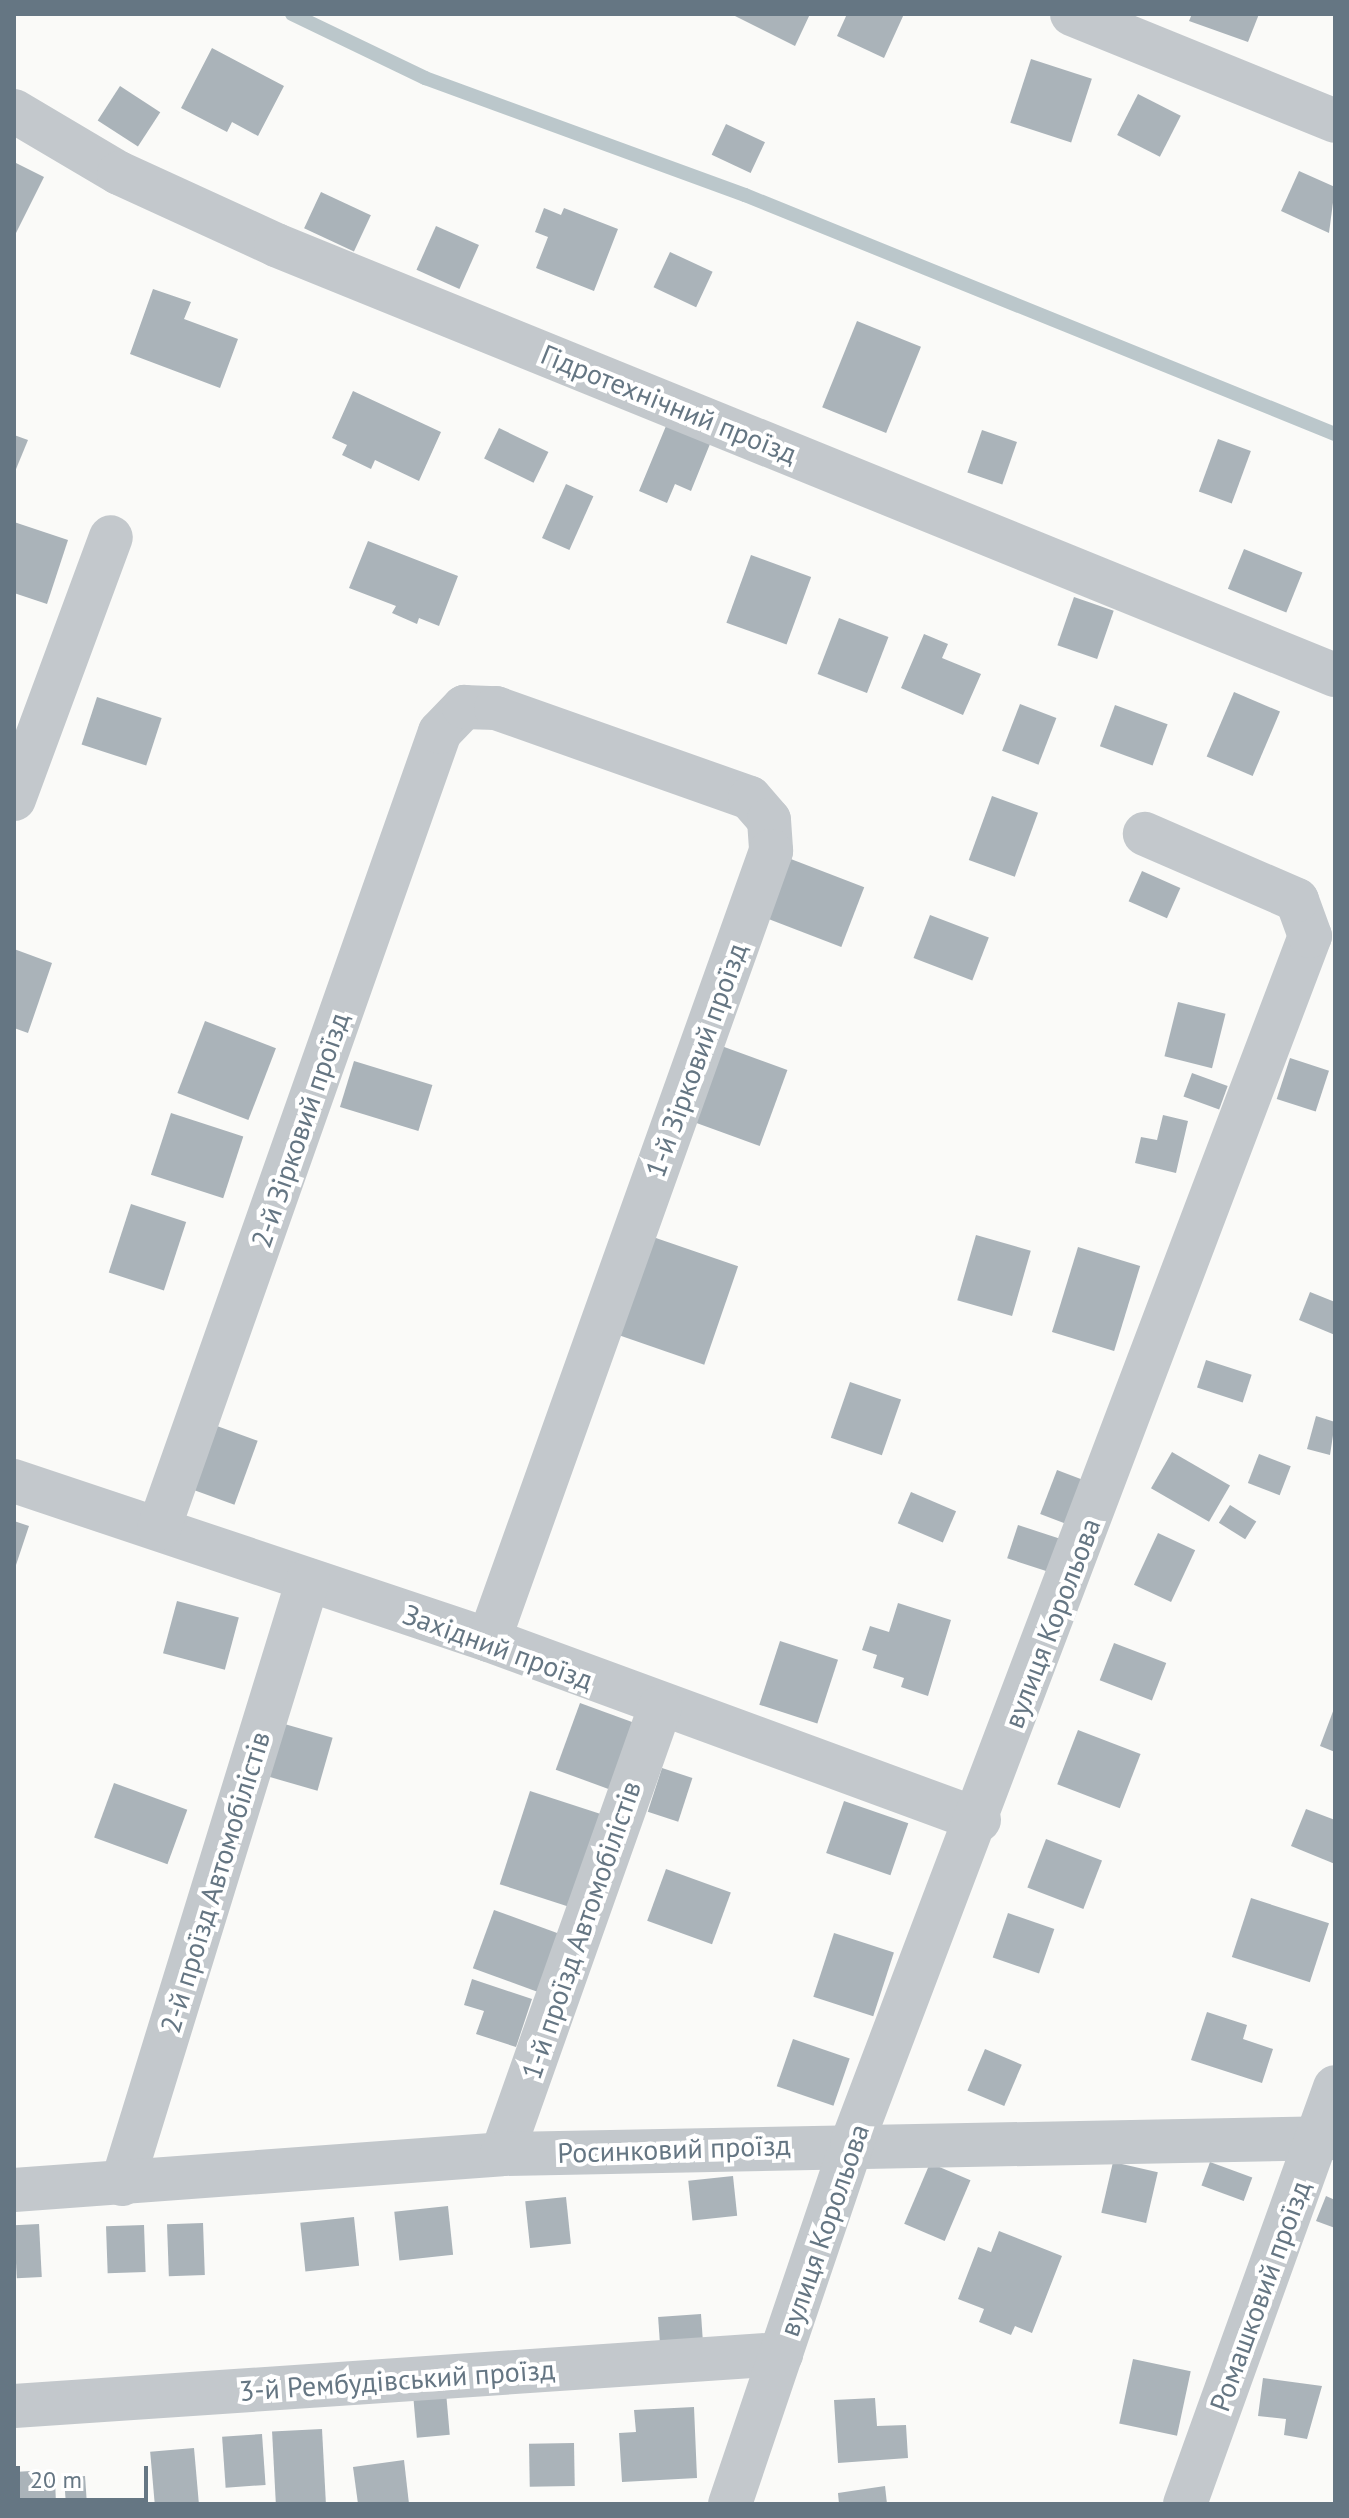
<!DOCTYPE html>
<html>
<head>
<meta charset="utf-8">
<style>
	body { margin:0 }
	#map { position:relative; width:1349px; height:2518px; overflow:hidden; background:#fafaf8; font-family:"PT Sans",sans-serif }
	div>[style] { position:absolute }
	.stream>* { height:14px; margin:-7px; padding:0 7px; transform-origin:7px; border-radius:7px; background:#bbc7cb }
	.building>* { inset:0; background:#aab3b9; transform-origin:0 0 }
	.street>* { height:44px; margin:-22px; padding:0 22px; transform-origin:22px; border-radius:22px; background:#c3c8cc }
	span { translate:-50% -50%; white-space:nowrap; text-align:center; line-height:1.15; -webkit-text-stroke:8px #fff; paint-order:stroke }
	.street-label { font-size:28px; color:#657683 }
	.frame { position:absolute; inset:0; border:16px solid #657683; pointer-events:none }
	.scale { position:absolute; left:16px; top:2466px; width:132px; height:36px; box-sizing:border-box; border:4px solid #657683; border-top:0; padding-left:10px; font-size:24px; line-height:28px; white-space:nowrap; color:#657683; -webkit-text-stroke:6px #fff; paint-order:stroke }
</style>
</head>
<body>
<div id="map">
	<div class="stream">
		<div style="left:292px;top:14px;width:148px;rotate:25.7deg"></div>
		<div style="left:425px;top:78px;width:341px;rotate:20.1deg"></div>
		<div style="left:745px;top:195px;width:637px;rotate:22.05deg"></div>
	</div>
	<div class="building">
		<div style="clip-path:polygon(731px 14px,810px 14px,795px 46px)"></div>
		<div style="clip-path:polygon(847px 14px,904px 14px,884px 58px,837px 36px)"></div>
		<div style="clip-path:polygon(1192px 14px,1259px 14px,1248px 42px,1189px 21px)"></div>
		<div style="clip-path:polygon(212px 48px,284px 86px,258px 136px,232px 122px,227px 132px,181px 108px)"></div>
		<div style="left:1031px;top:59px;width:64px;height:67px;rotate:18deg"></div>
		<div style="left:120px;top:86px;width:48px;height:41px;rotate:33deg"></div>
		<div style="left:1138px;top:94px;width:48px;height:46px;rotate:27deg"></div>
		<div style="left:726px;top:124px;width:43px;height:34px;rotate:25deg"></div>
		<div style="clip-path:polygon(14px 162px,44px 177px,14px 237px)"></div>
		<div style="clip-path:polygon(1299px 171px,1335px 187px,1329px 233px,1281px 211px)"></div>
		<div style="left:321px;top:192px;width:55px;height:40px;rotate:25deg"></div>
		<div style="clip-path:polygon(544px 208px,561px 215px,564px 208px,618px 229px,594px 291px,536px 268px,548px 237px,535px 232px)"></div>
		<div style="left:436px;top:226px;width:47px;height:48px;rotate:24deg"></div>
		<div style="left:670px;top:252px;width:47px;height:39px;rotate:25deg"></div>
		<div style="clip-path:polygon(153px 289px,191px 302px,184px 319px,238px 339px,220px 388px,130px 354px)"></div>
		<div style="left:857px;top:321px;width:69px;height:93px;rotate:22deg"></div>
		<div style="clip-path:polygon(353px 391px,441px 432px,419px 481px,375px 460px,371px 469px,342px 455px,347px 445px,332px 438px)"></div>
		<div style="clip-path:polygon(666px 426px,710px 444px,691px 491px,675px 484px,667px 503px,639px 491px)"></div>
		<div style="left:499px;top:428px;width:55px;height:34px;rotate:26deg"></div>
		<div style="left:982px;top:430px;width:37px;height:45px;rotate:19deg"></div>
		<div style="clip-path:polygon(14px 435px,28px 440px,14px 474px)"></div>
		<div style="left:1218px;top:439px;width:35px;height:56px;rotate:20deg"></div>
		<div style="left:566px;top:484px;width:30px;height:59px;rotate:24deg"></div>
		<div style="clip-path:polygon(14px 522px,68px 540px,47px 604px,14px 593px)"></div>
		<div style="clip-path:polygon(368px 541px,458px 576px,439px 626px,419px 618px,417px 624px,392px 613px,396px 606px,349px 588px)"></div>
		<div style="left:1244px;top:549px;width:63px;height:43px;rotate:22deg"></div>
		<div style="left:751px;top:555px;width:64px;height:72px;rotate:20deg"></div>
		<div style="left:1074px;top:597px;width:42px;height:51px;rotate:19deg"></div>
		<div style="left:839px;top:618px;width:53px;height:60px;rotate:21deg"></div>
		<div style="clip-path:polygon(924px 634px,948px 644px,942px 658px,981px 674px,963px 715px,901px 688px)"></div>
		<div style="left:1234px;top:692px;width:50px;height:70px;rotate:23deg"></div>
		<div style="left:97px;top:697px;width:68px;height:50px;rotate:18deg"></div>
		<div style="left:1020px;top:704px;width:39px;height:50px;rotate:21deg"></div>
		<div style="left:1115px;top:705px;width:56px;height:44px;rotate:20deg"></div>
		<div style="left:992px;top:796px;width:49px;height:68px;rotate:20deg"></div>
		<div style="left:783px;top:856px;width:87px;height:64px;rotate:21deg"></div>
		<div style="left:1142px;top:871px;width:42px;height:33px;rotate:24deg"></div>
		<div style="left:930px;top:915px;width:63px;height:46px;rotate:21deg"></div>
		<div style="clip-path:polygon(14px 949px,52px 963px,28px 1033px,14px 1028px)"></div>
		<div style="left:1178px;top:1002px;width:49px;height:56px;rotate:14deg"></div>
		<div style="left:205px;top:1021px;width:76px;height:77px;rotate:21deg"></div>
		<div style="left:716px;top:1044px;width:76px;height:81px;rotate:20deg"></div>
		<div style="left:1290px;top:1058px;width:41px;height:43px;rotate:18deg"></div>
		<div style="left:354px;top:1061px;width:82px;height:48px;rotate:17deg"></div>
		<div style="left:1192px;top:1073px;width:38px;height:25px;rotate:20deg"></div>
		<div style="left:171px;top:1113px;width:76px;height:65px;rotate:18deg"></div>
		<div style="clip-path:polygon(1163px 1115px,1188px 1121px,1176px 1173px,1135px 1163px,1141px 1137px,1157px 1140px)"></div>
		<div style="left:131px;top:1204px;width:58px;height:72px;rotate:18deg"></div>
		<div style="left:976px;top:1235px;width:57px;height:68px;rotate:16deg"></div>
		<div style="left:653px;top:1237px;width:90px;height:104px;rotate:19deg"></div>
		<div style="left:1078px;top:1247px;width:65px;height:89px;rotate:17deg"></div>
		<div style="clip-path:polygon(1310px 1292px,1335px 1302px,1335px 1335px,1299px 1320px)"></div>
		<div style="left:1206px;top:1360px;width:48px;height:29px;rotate:18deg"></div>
		<div style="left:850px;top:1382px;width:54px;height:59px;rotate:19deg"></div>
		<div style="clip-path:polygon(1316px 1416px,1335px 1422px,1330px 1455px,1307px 1449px)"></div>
		<div style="left:206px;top:1422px;width:55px;height:68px;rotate:20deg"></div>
		<div style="left:1172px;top:1452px;width:67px;height:42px;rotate:30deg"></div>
		<div style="left:1259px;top:1454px;width:34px;height:31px;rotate:21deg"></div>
		<div style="left:1057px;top:1470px;width:31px;height:47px;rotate:21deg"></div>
		<div style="left:911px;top:1492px;width:49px;height:34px;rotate:23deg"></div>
		<div style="left:1230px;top:1505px;width:31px;height:21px;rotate:32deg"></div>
		<div style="clip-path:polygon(14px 1521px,29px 1526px,15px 1568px,14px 1568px)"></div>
		<div style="left:1018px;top:1525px;width:49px;height:35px;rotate:18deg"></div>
		<div style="left:1158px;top:1533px;width:41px;height:57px;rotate:25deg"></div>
		<div style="left:177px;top:1601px;width:64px;height:54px;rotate:15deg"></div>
		<div style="clip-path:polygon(898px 1603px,951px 1620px,928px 1696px,901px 1687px,904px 1678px,873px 1668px,877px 1655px,862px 1650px,870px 1626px,889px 1632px)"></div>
		<div style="left:780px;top:1641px;width:61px;height:67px;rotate:18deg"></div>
		<div style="left:1114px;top:1643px;width:56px;height:40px;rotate:21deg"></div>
		<div style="left:580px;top:1703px;width:59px;height:71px;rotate:20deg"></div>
		<div style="clip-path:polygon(1335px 1706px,1335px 1752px,1320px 1746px)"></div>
		<div style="left:274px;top:1721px;width:61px;height:55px;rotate:16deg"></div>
		<div style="left:1078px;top:1730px;width:67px;height:58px;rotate:21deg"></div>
		<div style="left:662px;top:1768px;width:32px;height:46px;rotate:18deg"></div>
		<div style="left:114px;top:1783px;width:78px;height:58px;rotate:20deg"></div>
		<div style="left:530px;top:1791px;width:76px;height:98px;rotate:18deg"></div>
		<div style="left:844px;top:1801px;width:68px;height:55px;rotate:19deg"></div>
		<div style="clip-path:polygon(1306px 1809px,1335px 1820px,1335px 1864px,1291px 1846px)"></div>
		<div style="left:1046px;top:1839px;width:60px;height:52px;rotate:21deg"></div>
		<div style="left:666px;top:1869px;width:69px;height:55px;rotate:20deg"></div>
		<div style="left:1251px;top:1898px;width:82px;height:62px;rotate:18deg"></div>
		<div style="left:494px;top:1910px;width:73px;height:62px;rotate:20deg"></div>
		<div style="left:1008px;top:1913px;width:49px;height:47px;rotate:19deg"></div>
		<div style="left:834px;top:1933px;width:63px;height:67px;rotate:18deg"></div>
		<div style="clip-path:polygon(472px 1979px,532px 1999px,516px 2047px,476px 2034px,484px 2011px,464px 2005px)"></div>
		<div style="clip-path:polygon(1207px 2012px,1247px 2025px,1243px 2039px,1273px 2049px,1262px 2083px,1191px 2060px)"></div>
		<div style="left:793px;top:2039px;width:60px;height:50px;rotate:19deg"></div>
		<div style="left:985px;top:2049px;width:40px;height:45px;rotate:23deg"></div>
		<div style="left:1113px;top:2162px;width:46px;height:52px;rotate:13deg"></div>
		<div style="left:1210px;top:2162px;width:45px;height:25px;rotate:20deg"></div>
		<div style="left:930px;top:2163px;width:44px;height:66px;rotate:23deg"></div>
		<div style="left:733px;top:2176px;width:40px;height:45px;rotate:84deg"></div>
		<div style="clip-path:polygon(1326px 2196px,1335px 2200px,1335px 2228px,1316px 2221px)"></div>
		<div style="left:566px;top:2197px;width:47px;height:41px;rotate:84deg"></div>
		<div style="left:448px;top:2206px;width:49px;height:54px;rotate:84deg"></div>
		<div style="left:354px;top:2217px;width:49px;height:54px;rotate:84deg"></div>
		<div style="left:203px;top:2223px;width:52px;height:36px;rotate:88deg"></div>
		<div style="left:39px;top:2224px;width:53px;height:25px;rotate:87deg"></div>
		<div style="left:144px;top:2225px;width:47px;height:38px;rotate:88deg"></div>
		<div style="clip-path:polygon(999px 2231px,1062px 2256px,1032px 2333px,1015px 2326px,1011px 2335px,979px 2322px,984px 2309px,958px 2299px,978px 2247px,991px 2252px)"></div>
		<div style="left:701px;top:2314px;width:32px;height:43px;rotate:86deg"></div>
		<div style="left:1133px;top:2359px;width:59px;height:66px;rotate:12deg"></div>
		<div style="clip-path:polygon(1263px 2378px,1322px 2386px,1307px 2439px,1284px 2435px,1286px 2419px,1258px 2416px)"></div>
		<div style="left:446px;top:2392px;width:43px;height:33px;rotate:85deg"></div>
		<div style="clip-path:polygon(875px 2398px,877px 2426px,906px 2425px,908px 2458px,838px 2463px,834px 2400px)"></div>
		<div style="clip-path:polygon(694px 2407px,697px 2478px,622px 2482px,619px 2433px,636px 2432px,634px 2410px)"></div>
		<div style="left:322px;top:2429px;width:75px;height:50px;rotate:87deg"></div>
		<div style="left:262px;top:2434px;width:51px;height:40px;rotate:86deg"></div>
		<div style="left:574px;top:2443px;width:43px;height:45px;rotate:89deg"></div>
		<div style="left:194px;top:2448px;width:56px;height:44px;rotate:85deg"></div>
		<div style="clip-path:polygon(404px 2460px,409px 2504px,358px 2504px,353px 2467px)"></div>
		<div style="clip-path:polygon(31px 2471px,33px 2481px,55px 2479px,56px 2504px,14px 2504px,14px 2472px)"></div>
		<div style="left:85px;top:2476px;width:28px;height:21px;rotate:86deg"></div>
		<div style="clip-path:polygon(885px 2486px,887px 2504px,839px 2504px,838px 2493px)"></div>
	</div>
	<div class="street">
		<div style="left:1072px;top:14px;width:284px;rotate:22.1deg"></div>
		<div style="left:14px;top:111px;width:122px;rotate:30.6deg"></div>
		<div style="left:119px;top:173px;width:173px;rotate:24.6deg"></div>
		<div style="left:276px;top:245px;width:1143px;rotate:22.1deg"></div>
		<div style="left:14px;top:799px;width:279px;rotate:-69.7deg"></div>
		<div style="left:14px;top:1481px;width:501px;rotate:18.51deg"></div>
		<div style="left:489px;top:1640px;width:522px;rotate:20.17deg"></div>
		<div style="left:159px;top:1528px;width:844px;rotate:-70.56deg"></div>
		<div style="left:440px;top:732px;width:35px;rotate:-46deg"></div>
		<div style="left:464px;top:707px;width:32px;rotate:2deg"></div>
		<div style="left:496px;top:708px;width:269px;rotate:19.5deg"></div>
		<div style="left:750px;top:798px;width:29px;rotate:49deg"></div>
		<div style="left:769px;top:820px;width:31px;rotate:86deg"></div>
		<div style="left:771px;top:851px;width:838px;rotate:109.67deg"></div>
		<div style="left:502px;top:2154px;width:474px;rotate:-70.5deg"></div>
		<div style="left:122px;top:2184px;width:632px;rotate:-72.88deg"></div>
		<div style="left:14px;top:2190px;width:489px;rotate:-4.2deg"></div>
		<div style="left:502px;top:2154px;width:833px;rotate:-1.1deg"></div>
		<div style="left:14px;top:2406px;width:769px;rotate:-3.88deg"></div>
		<div style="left:730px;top:2504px;width:381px;rotate:-71.3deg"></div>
		<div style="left:852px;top:2143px;width:1291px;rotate:-69.22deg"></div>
		<div style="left:1310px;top:936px;width:38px;rotate:-110deg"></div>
		<div style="left:1297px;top:900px;width:166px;rotate:-156.5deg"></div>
		<div style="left:1185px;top:2504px;width:443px;rotate:-70.2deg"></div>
	</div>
	<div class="street-label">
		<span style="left:669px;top:404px;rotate:22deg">Гідротехнічний проїзд</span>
		<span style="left:696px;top:1060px;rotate:-70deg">1-й Зірковий проїзд</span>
		<span style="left:300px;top:1130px;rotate:-71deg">2-й Зірковий проїзд</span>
		<span style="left:1052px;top:1623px;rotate:-69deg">вулиця Корольова</span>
		<span style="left:498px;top:1647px;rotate:20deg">Західний проїзд</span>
		<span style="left:215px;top:1882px;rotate:-73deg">2-й проїзд Автомобілістів</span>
		<span style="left:581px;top:1930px;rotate:-71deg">1-й проїзд Автомобілістів</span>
		<span style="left:674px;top:2149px;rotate:-2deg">Росинковий проїзд</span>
		<span style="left:824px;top:2230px;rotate:-71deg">вулиця Корольова</span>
		<span style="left:1260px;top:2296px;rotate:-70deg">Ромашковий проїзд</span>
		<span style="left:397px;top:2380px;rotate:-4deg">3-й Рембудівський проїзд</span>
	</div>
	<div class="frame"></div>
	<div class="scale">20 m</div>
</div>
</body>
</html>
